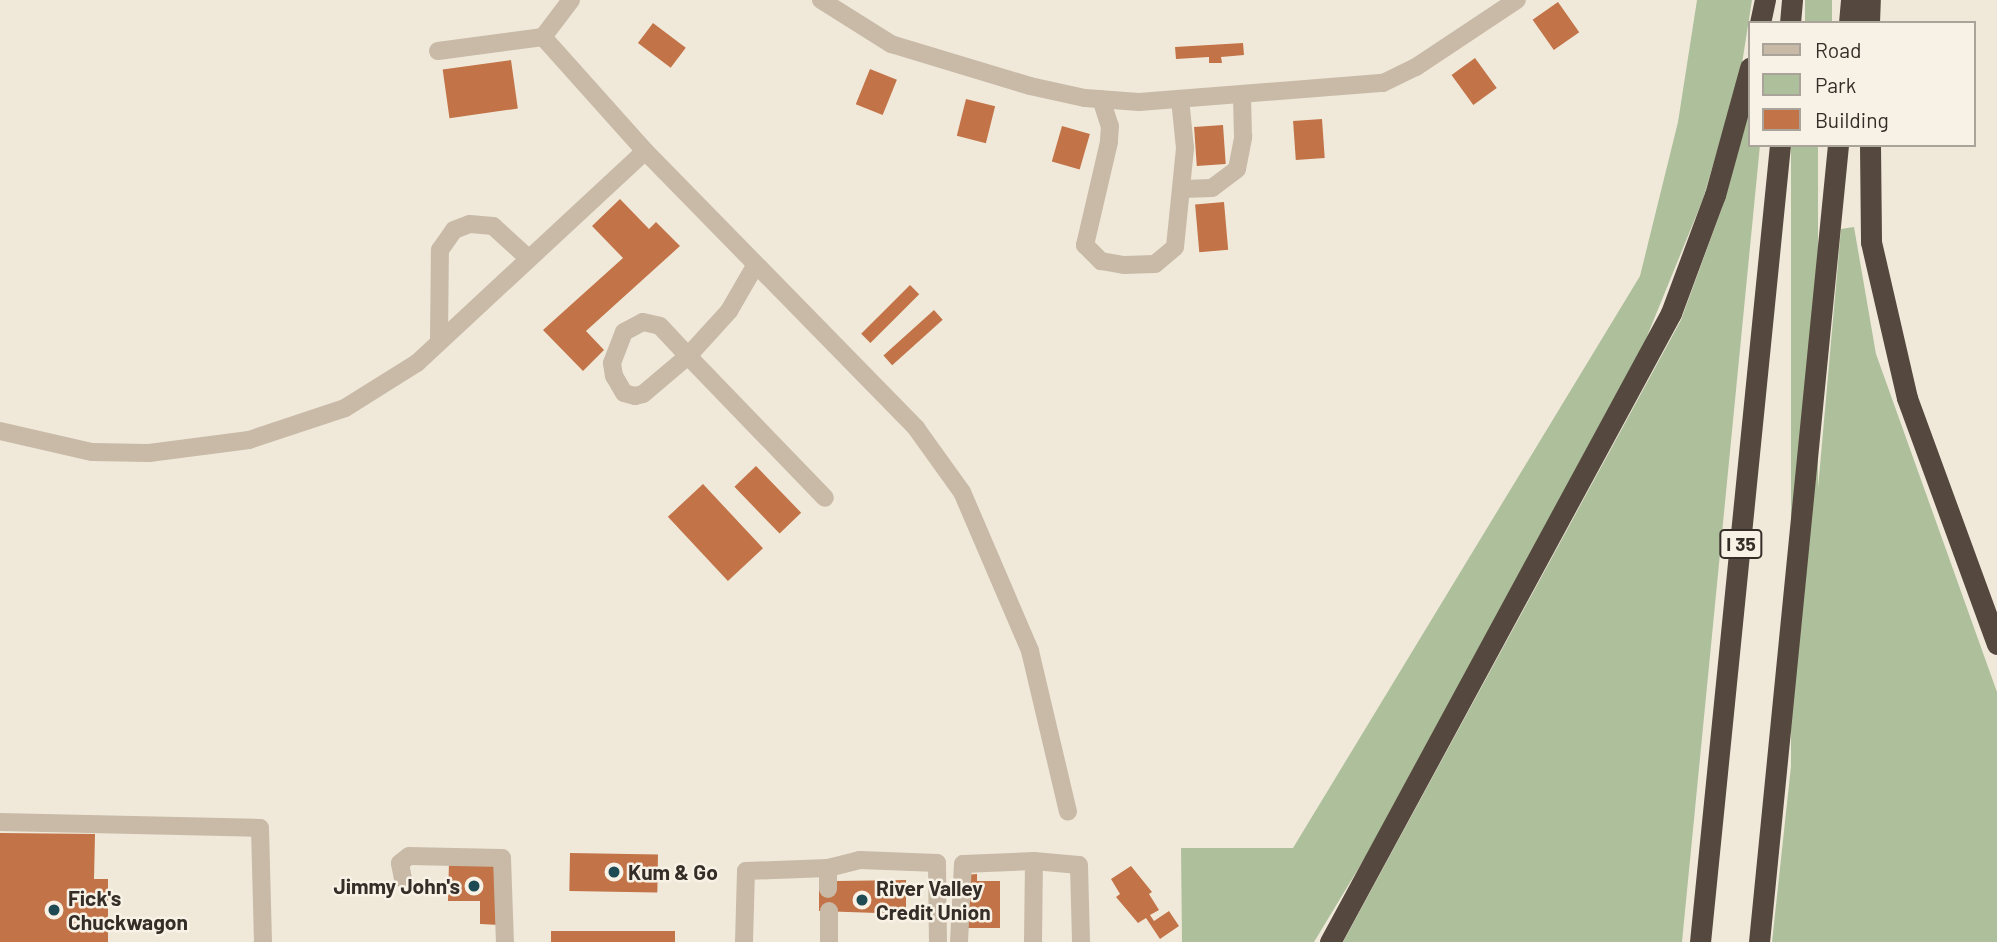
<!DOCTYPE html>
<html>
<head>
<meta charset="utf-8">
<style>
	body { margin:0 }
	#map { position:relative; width:1997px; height:942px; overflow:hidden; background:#f0e9da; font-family:Barlow,sans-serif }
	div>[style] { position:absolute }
	.green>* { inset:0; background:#aebf9b; transform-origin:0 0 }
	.building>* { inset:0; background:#c27347; transform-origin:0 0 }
	.minor>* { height:18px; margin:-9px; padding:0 9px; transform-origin:9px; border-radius:9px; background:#c8baa7 }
	.highway>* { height:21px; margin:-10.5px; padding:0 10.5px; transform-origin:10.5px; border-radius:10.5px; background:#55483e }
	.dots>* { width:19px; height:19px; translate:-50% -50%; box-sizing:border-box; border:4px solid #f8f2e6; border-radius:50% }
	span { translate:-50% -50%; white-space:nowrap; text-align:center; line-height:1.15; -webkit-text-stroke:5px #f8f2e6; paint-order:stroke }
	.shield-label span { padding:2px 5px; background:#f8f2e6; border:2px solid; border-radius:5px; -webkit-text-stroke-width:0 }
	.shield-label { font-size:19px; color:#352d27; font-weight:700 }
	.poi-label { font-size:21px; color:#352d27; font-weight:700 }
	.left { translate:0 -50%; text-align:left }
	.right { translate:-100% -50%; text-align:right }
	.legend { position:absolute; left:1748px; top:21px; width:228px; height:126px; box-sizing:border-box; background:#f8f2e6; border:2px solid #aaa39a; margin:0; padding:9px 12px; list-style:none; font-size:21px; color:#352d27 }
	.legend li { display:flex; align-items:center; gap:14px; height:35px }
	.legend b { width:35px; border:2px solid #aaa39a }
</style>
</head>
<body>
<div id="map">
	<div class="green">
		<div style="clip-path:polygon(1697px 0,1752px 0,1741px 70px,1703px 199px,1639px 356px,1366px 856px,1314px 942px,1182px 942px,1181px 848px,1293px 848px,1640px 276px,1678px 122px)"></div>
		<div style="left:1805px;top:0;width:27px;height:23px"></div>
		<div style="clip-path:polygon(1750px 108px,1750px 145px,1760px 145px,1682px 942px,1343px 942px,1681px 320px,1722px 208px)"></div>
		<div style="left:1791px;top:145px;width:27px;height:801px"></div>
		<div style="clip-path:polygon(1854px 227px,1876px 354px,1997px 692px,1997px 942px,1772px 942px,1804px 646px,1841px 229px)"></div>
	</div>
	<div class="building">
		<div style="left:1558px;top:2px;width:37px;height:31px;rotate:55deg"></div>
		<div style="left:653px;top:23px;width:41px;height:25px;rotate:37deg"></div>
		<div style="clip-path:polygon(1243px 43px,1244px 55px,1221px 57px,1222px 63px,1209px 63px,1209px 57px,1176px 59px,1175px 47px)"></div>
		<div style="left:1475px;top:58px;width:37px;height:29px;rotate:54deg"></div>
		<div style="left:511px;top:60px;width:49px;height:69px;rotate:82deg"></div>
		<div style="left:870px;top:69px;width:29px;height:38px;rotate:22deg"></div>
		<div style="left:966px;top:99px;width:30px;height:38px;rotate:14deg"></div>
		<div style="left:1322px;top:119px;width:39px;height:29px;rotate:86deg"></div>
		<div style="left:1223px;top:125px;width:39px;height:29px;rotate:86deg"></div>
		<div style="left:1062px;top:126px;width:29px;height:37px;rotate:16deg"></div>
		<div style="clip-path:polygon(620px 199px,649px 229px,656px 222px,680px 246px,586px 331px,604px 350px,583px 371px,543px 330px,623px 258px,592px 226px)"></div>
		<div style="left:1224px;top:202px;width:48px;height:29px;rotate:85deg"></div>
		<div style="left:910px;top:285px;width:13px;height:69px;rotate:45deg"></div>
		<div style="left:934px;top:310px;width:13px;height:68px;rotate:48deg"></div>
		<div style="left:756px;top:466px;width:65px;height:30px;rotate:46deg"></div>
		<div style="left:703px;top:484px;width:88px;height:48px;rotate:47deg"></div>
		<div style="clip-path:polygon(0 833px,95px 834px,94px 879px,108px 879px,108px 942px,0 942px)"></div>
		<div style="left:570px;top:853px;width:88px;height:38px;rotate:1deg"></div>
		<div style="clip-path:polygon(449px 861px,496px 862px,500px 925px,480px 924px,480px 901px,448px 901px)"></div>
		<div style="clip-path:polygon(1131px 866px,1152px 892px,1149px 894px,1159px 910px,1150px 915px,1154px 921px,1169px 911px,1179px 926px,1160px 939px,1146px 918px,1138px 923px,1116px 897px,1120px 894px,1111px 879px)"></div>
		<div style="clip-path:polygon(977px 874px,977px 881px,1000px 881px,1000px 928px,963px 928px,964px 875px)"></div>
		<div style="clip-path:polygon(906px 880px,906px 914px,819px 911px,819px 889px,836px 888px,836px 881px)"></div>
		<div style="left:551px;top:931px;width:124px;height:11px"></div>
	</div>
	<div class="minor">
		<div style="left:571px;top:0;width:46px;rotate:127.1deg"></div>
		<div style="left:543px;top:37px;width:153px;rotate:48.2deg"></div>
		<div style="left:645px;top:151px;width:388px;rotate:45.6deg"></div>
		<div style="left:916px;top:428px;width:79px;rotate:54.3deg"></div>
		<div style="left:962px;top:492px;width:173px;rotate:66.8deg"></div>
		<div style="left:1030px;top:651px;width:165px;rotate:76.7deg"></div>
		<div style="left:821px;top:0;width:83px;rotate:32.2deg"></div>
		<div style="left:891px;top:44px;width:145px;rotate:16.8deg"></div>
		<div style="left:1030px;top:86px;width:56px;rotate:12.3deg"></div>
		<div style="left:1085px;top:98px;width:54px;rotate:4.2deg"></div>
		<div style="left:1139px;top:102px;width:245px;rotate:-4.5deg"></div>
		<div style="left:1383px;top:83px;width:37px;rotate:-26deg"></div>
		<div style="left:1416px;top:67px;width:121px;rotate:-33.6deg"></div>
		<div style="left:438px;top:51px;width:106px;rotate:-7.6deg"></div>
		<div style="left:1101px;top:99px;width:28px;rotate:72deg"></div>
		<div style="left:1110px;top:126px;width:16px;rotate:94deg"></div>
		<div style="left:1109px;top:142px;width:106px;rotate:103.1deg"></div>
		<div style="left:1085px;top:245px;width:23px;rotate:45deg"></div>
		<div style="left:1101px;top:261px;width:23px;rotate:10deg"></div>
		<div style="left:1124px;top:265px;width:31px;rotate:-2deg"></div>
		<div style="left:1155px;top:264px;width:26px;rotate:-40deg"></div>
		<div style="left:1175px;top:247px;width:100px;rotate:-84.2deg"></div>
		<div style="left:1185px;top:148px;width:49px;rotate:-95.8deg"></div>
		<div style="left:1183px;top:189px;width:29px;rotate:-2deg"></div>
		<div style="left:1212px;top:188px;width:31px;rotate:-37deg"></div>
		<div style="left:1237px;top:169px;width:33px;rotate:-79deg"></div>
		<div style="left:1243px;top:137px;width:42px;rotate:-91.4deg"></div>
		<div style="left:755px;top:266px;width:52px;rotate:120deg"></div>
		<div style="left:729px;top:311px;width:61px;rotate:132.3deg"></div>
		<div style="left:688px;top:356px;width:197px;rotate:46deg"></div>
		<div style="left:643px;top:322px;width:17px;rotate:13deg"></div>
		<div style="left:660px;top:326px;width:41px;rotate:47deg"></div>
		<div style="left:688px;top:356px;width:59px;rotate:139.8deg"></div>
		<div style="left:643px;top:394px;width:8px;rotate:166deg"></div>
		<div style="left:635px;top:396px;width:11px;rotate:-165deg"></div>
		<div style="left:624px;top:393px;width:20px;rotate:-120deg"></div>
		<div style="left:614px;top:376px;width:13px;rotate:-99deg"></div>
		<div style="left:612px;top:363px;width:33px;rotate:-69deg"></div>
		<div style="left:624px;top:332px;width:21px;rotate:-28deg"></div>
		<div style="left:439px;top:339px;width:89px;rotate:-89.4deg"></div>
		<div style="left:440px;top:250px;width:24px;rotate:-55deg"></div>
		<div style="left:454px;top:230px;width:17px;rotate:-21deg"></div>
		<div style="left:470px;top:224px;width:23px;rotate:5deg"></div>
		<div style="left:493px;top:226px;width:46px;rotate:42.4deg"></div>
		<div style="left:0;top:431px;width:94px;rotate:12.9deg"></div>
		<div style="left:92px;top:452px;width:57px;rotate:1deg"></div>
		<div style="left:149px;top:453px;width:101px;rotate:-7.4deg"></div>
		<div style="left:249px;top:440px;width:101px;rotate:-18.4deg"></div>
		<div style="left:345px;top:408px;width:85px;rotate:-32deg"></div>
		<div style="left:417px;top:363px;width:311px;rotate:-42.9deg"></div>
		<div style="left:0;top:822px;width:260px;rotate:1.3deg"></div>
		<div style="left:260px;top:828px;width:114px;rotate:88.5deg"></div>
		<div style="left:828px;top:868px;width:21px;rotate:90deg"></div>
		<div style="left:403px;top:879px;width:16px;rotate:-101deg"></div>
		<div style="left:400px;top:863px;width:11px;rotate:-38deg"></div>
		<div style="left:409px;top:856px;width:93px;rotate:1.2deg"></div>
		<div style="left:502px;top:858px;width:84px;rotate:88deg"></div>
		<div style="left:829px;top:911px;width:31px;rotate:90deg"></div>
		<div style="left:744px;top:942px;width:71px;rotate:-88.4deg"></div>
		<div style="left:746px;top:871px;width:82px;rotate:-2.1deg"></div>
		<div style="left:828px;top:868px;width:33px;rotate:-14deg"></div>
		<div style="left:860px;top:860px;width:77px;rotate:2.2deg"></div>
		<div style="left:937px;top:863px;width:79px;rotate:89.3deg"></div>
		<div style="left:959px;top:942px;width:78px;rotate:-87.1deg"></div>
		<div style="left:963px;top:864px;width:71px;rotate:-2.4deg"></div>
		<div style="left:1034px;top:861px;width:45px;rotate:5.1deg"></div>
		<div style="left:1079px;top:865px;width:77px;rotate:88.5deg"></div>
		<div style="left:1033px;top:942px;width:81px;rotate:-89.3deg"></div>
	</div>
	<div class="highway">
		<div style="left:1760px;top:23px;width:24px;rotate:-78deg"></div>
		<div style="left:1790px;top:23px;width:23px;rotate:-85deg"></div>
		<div style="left:1849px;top:23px;width:23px;rotate:-85deg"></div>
		<div style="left:1869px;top:23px;width:23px;rotate:-88deg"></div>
		<div style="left:1870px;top:145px;width:97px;rotate:89.4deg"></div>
		<div style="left:1871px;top:242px;width:160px;rotate:77deg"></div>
		<div style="left:1907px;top:398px;width:262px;rotate:69.9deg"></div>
		<div style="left:1330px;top:942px;width:715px;rotate:-61.54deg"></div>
		<div style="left:1671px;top:313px;width:126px;rotate:-69.6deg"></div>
		<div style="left:1715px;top:195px;width:132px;rotate:-74.6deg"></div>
		<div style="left:1700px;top:942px;width:801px;rotate:-84.27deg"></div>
		<div style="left:1759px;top:942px;width:801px;rotate:-84.34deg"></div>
	</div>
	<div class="dots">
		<div style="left:614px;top:872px;background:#1e4a54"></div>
		<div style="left:474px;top:886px;background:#1e4a54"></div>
		<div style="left:862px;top:900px;background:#1e4a54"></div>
		<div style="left:54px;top:910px;background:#1e4a54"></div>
	</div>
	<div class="shield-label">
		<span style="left:1741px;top:544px">I 35</span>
	</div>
	<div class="poi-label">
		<span class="left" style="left:628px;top:872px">Kum &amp; Go</span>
		<span class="right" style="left:460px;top:886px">Jimmy John's</span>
		<span class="left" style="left:876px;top:900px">River Valley<br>Credit Union</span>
		<span class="left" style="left:68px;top:910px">Fick's<br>Chuckwagon</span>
	</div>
	<ul class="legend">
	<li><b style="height:9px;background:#c8baa7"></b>Road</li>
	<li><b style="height:19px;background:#aebf9b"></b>Park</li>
	<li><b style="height:19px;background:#c27347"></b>Building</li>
	</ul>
</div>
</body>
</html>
